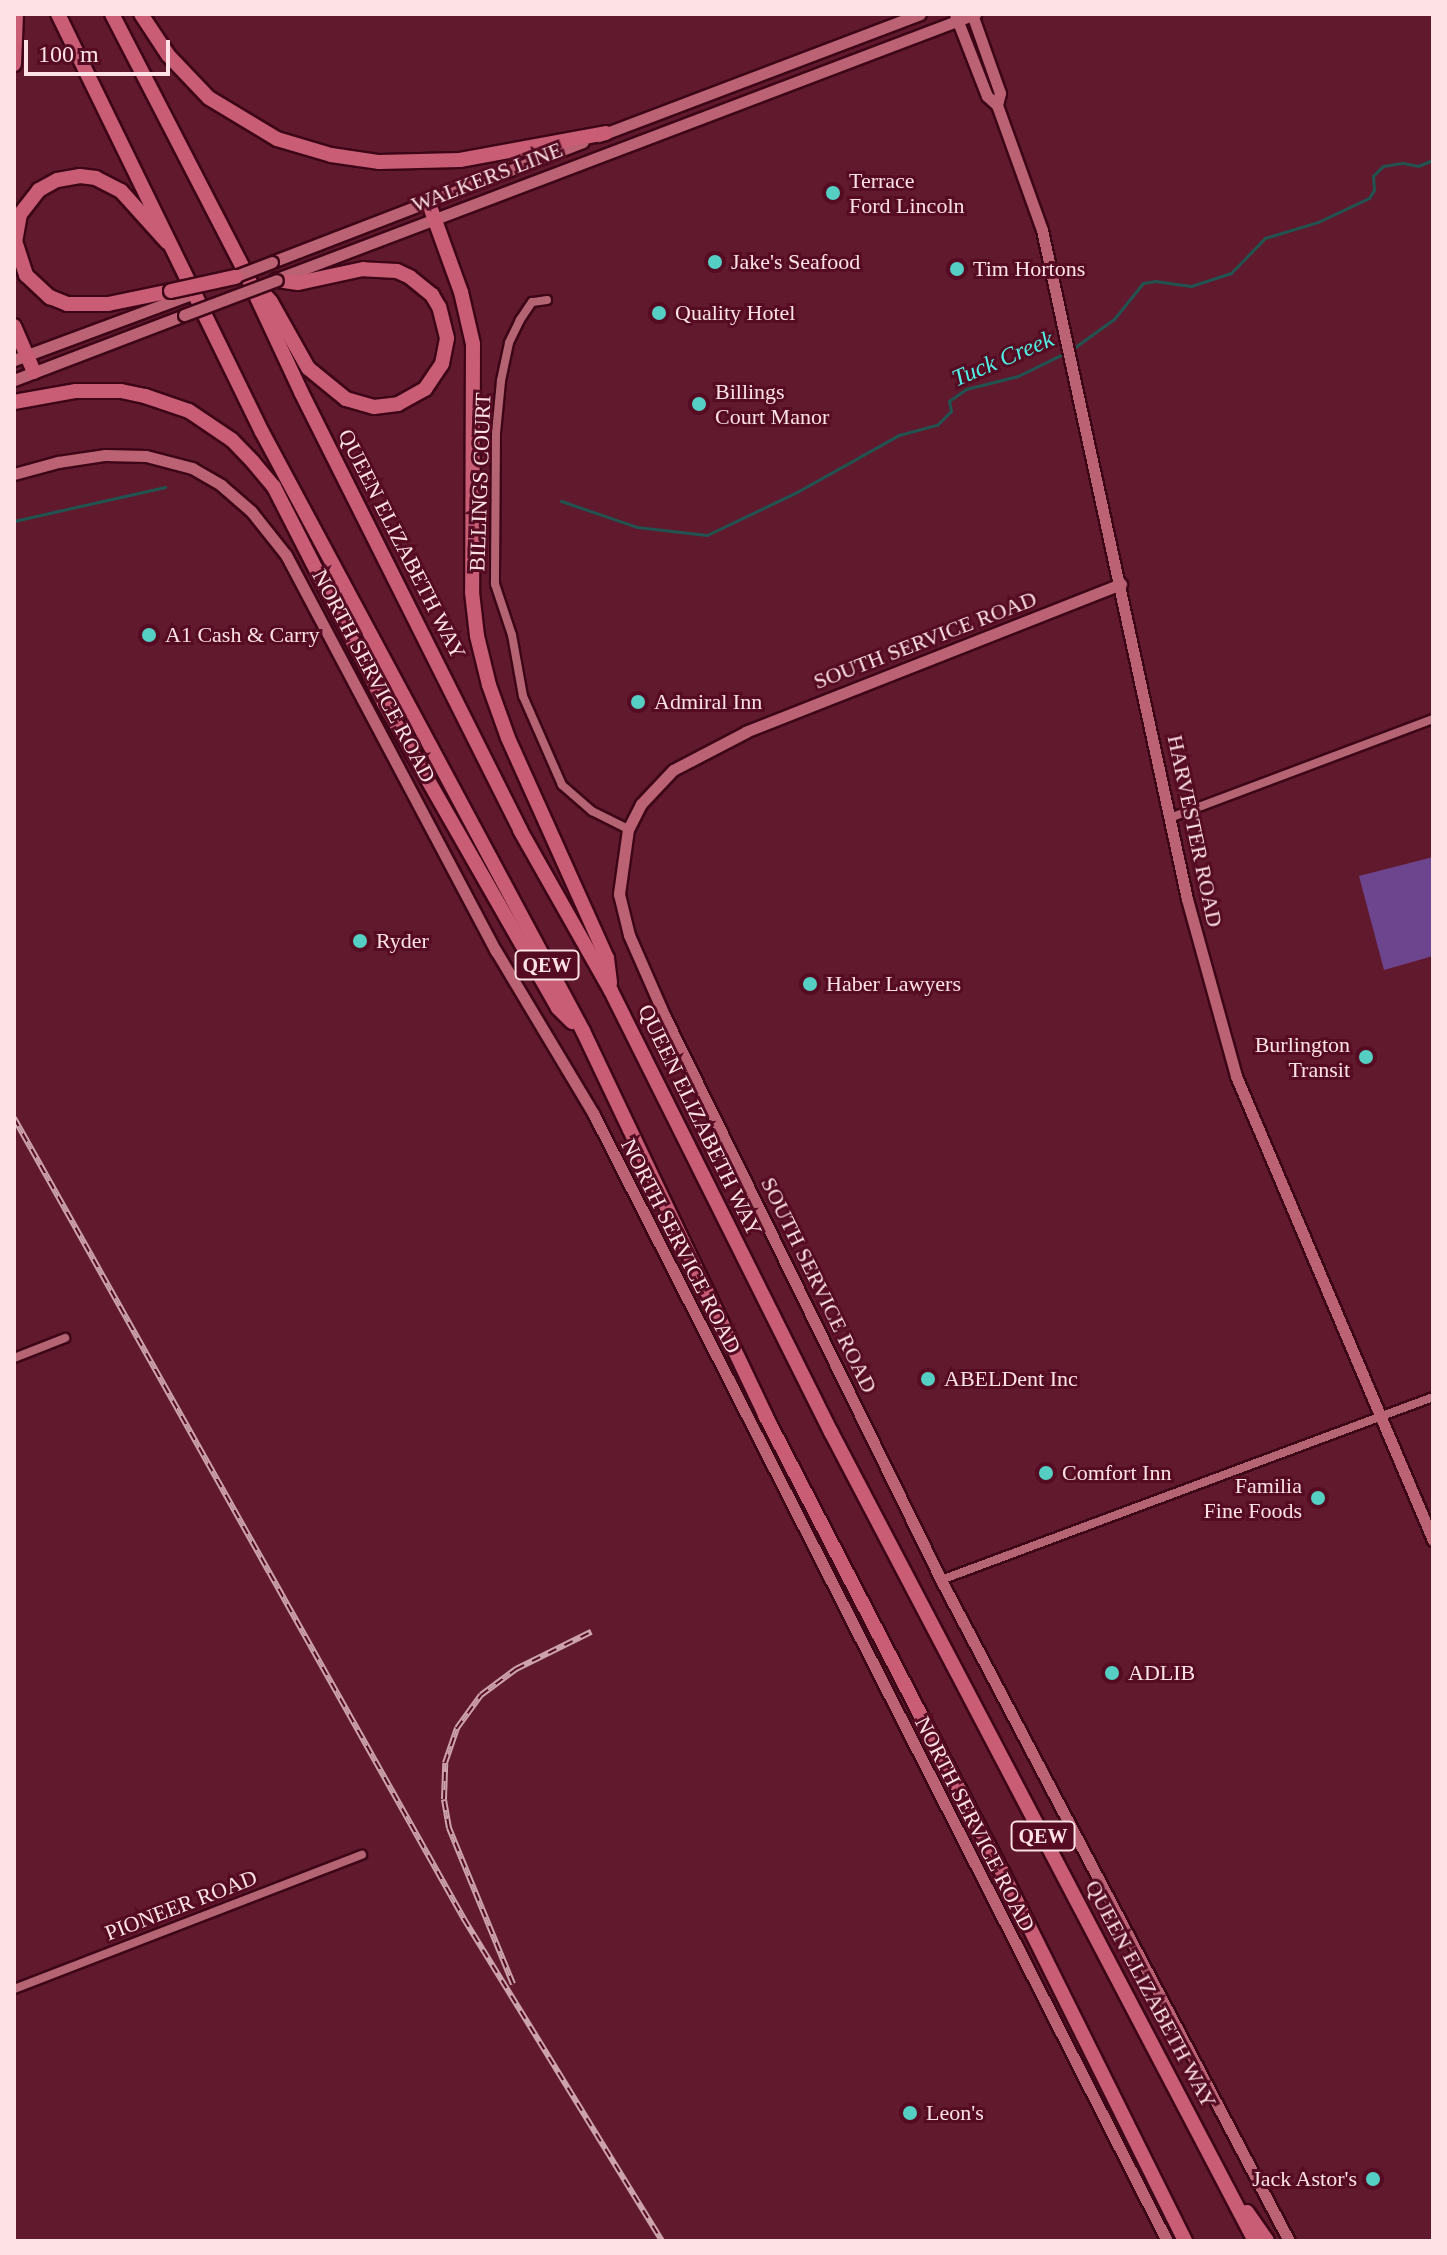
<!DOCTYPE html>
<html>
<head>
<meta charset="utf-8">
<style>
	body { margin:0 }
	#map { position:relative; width:1447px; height:2255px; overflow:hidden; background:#61192d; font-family:Georgia,serif }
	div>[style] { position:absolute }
	.green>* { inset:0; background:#6d448e }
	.stream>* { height:3px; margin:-1.5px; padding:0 1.5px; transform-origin:1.5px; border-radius:1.5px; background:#215450 }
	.roads { filter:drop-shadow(2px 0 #3d0617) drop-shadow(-2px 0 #3d0617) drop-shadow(0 2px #3d0617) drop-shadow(0 -2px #3d0617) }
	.street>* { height:8px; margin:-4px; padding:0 4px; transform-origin:4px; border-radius:4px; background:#b56474 }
	.secondary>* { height:11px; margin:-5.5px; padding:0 5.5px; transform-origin:5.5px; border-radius:5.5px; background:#bb6274 }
	.highway>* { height:14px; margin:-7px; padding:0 7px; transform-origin:7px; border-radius:7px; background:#c85d75 }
	.rail>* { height:6px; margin-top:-3px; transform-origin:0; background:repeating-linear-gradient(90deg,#550c23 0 9px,#cca2ab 0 18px); box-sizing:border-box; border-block:2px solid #cca2ab }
	.bridges { filter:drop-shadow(2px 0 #3d0617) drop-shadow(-2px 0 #3d0617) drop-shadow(0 2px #3d0617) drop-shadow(0 -2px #3d0617) }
	.secondary-bridge>* { height:11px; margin:-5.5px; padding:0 5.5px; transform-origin:5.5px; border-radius:5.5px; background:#bb6274 }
	.highway-bridge>* { height:14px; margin:-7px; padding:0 7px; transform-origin:7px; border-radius:7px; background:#c85d75 }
	.dots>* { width:22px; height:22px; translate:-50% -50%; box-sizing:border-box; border:4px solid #550c23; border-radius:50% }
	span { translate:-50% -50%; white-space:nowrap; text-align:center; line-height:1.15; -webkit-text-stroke:6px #550c23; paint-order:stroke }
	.shield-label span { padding:2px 6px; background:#550c23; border:2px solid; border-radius:6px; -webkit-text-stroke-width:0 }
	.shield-label { font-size:20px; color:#fde1e5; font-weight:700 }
	.street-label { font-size:22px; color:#fde1e5 }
	.poi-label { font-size:22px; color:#fde1e5 }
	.left { translate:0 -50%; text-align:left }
	.right { translate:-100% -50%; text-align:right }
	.water-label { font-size:24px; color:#4ef2e7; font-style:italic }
	.frame { position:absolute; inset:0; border:16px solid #fde1e5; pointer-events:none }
	.scale { position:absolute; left:24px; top:40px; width:146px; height:36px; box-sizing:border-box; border:4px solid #fde1e5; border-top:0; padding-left:10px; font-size:24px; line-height:28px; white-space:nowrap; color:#fde1e5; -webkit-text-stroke:6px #550c23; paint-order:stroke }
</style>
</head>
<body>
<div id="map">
	<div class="green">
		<div style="clip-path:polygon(1433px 857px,1433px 956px,1384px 970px,1359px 876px)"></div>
	</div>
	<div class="stream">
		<div style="left:1071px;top:350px;width:53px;rotate:-35.8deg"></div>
		<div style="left:1114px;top:319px;width:46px;rotate:-51.1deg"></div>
		<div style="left:1143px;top:283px;width:12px;rotate:-9deg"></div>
		<div style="left:1155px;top:281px;width:36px;rotate:8deg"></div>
		<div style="left:1191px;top:286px;width:42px;rotate:-18deg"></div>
		<div style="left:1231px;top:273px;width:49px;rotate:-45.8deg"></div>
		<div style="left:1265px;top:238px;width:55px;rotate:-16.8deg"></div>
		<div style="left:1318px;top:222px;width:56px;rotate:-25.2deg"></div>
		<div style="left:1369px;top:198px;width:9px;rotate:-58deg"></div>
		<div style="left:1374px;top:190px;width:14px;rotate:-94deg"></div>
		<div style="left:1373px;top:176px;width:14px;rotate:-45deg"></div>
		<div style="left:1383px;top:166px;width:20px;rotate:-9deg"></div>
		<div style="left:1403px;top:163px;width:15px;rotate:11deg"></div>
		<div style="left:1418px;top:166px;width:16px;rotate:-22deg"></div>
		<div style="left:561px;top:501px;width:80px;rotate:18.9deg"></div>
		<div style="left:637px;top:527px;width:70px;rotate:6.5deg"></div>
		<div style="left:707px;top:535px;width:100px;rotate:-25.5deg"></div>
		<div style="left:797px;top:492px;width:117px;rotate:-29.2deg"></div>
		<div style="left:899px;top:435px;width:39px;rotate:-15deg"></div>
		<div style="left:937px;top:425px;width:20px;rotate:-45deg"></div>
		<div style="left:951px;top:411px;width:10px;rotate:-101deg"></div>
		<div style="left:949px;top:401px;width:21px;rotate:-35deg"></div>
		<div style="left:966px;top:389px;width:54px;rotate:-14deg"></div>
		<div style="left:1018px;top:376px;width:52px;rotate:-26.1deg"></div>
		<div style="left:14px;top:521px;width:155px;rotate:-12.7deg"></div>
	</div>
	<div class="roads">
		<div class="street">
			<div style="left:547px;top:300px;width:15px;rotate:172deg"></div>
			<div style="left:532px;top:302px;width:22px;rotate:124deg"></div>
			<div style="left:520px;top:320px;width:25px;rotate:116deg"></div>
			<div style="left:509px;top:343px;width:39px;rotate:102deg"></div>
			<div style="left:501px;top:381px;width:52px;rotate:95.5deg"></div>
			<div style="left:496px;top:433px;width:151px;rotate:90.4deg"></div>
			<div style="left:495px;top:584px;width:54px;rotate:71.6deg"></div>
			<div style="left:512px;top:635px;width:62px;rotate:79.8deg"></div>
			<div style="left:523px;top:696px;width:97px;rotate:66.3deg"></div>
			<div style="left:562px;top:785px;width:40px;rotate:41deg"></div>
			<div style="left:592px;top:811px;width:40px;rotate:26.6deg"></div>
			<div style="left:1172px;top:817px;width:279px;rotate:-20.6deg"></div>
			<div style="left:14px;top:1358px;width:55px;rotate:-21.4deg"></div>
			<div style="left:941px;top:1580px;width:525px;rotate:-20.4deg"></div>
			<div style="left:14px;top:1989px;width:373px;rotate:-21.1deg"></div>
		</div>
		<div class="secondary">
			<div style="left:955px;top:14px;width:88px;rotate:68.7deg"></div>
			<div style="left:987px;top:96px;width:13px;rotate:42deg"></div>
			<div style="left:997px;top:105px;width:133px;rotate:70.2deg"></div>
			<div style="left:1042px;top:230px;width:685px;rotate:77.77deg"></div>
			<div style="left:1187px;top:899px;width:184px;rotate:74.5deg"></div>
			<div style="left:1236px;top:1076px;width:504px;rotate:67deg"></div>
			<div style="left:972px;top:14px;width:84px;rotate:70.5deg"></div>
			<div style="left:1000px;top:93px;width:12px;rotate:104deg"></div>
			<div style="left:599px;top:136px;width:343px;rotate:-20.8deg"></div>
			<div style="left:272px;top:262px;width:333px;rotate:-21.1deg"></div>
			<div style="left:277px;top:279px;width:747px;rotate:-20.79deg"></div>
			<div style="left:14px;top:360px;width:187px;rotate:-20.4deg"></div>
			<div style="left:14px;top:380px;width:182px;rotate:-20.9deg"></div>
			<div style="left:14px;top:474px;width:46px;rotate:-15.3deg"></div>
			<div style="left:58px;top:462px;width:48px;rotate:-8.5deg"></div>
			<div style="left:105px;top:455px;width:41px;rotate:1.4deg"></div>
			<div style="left:146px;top:456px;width:48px;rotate:14.6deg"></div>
			<div style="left:192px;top:468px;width:34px;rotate:30deg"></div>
			<div style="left:221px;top:485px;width:40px;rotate:41deg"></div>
			<div style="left:251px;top:511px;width:56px;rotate:51.5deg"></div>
			<div style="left:286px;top:555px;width:448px;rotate:62.1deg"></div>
			<div style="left:496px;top:951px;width:189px;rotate:59.1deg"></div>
			<div style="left:593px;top:1113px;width:1266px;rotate:63.03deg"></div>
			<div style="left:1121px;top:584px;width:403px;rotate:158.5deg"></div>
			<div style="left:746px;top:732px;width:82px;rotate:152.5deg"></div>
			<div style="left:673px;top:770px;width:47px;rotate:133.3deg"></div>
			<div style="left:641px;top:804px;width:28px;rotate:117deg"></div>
			<div style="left:628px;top:829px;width:66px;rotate:97.9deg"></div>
			<div style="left:619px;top:894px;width:42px;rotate:76.3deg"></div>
			<div style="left:629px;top:935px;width:90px;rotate:66.3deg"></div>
			<div style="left:665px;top:1017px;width:627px;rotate:63.88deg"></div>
			<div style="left:941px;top:1580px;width:747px;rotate:62.23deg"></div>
		</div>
		<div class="highway">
			<div style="left:58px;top:14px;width:465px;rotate:64deg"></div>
			<div style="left:262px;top:432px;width:680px;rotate:61.81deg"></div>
			<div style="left:583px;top:1031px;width:425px;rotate:64.6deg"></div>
			<div style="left:765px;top:1415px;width:515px;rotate:62.59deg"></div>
			<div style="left:1002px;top:1872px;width:412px;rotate:63.6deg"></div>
			<div style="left:112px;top:14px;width:295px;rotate:62.7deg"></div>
			<div style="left:247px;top:276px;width:128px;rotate:65deg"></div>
			<div style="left:301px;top:392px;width:490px;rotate:63.4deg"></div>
			<div style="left:520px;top:830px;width:185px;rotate:60.5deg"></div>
			<div style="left:611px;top:991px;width:493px;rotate:63.5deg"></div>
			<div style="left:831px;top:1432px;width:913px;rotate:62.34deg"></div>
			<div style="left:141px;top:14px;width:49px;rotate:56.6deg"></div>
			<div style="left:168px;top:55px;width:59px;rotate:46.4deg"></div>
			<div style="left:209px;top:98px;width:79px;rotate:31.1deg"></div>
			<div style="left:277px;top:139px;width:56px;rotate:16.5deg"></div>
			<div style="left:331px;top:155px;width:49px;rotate:8.3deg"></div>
			<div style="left:379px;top:162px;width:81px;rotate:-1.4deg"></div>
			<div style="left:460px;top:160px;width:148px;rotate:-10.5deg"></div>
			<div style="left:14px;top:64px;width:50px;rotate:-87.7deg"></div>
			<div style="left:428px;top:201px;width:97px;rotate:70.1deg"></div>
			<div style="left:461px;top:292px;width:53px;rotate:77deg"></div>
			<div style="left:473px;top:344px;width:248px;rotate:90.2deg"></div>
			<div style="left:472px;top:592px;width:44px;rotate:83.5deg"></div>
			<div style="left:477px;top:636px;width:50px;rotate:76.2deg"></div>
			<div style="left:489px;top:685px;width:56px;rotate:70.3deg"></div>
			<div style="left:508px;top:738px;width:241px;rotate:65.8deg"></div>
			<div style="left:607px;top:958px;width:25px;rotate:83deg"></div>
			<div style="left:167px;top:242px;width:69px;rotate:-132deg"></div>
			<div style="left:121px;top:191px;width:28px;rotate:-153deg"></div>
			<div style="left:96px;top:178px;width:16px;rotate:-173deg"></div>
			<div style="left:80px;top:176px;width:23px;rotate:170deg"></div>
			<div style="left:57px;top:180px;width:21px;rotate:151deg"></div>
			<div style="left:39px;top:190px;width:31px;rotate:128deg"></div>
			<div style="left:20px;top:214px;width:27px;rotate:100deg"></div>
			<div style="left:15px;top:241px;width:36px;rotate:72deg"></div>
			<div style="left:26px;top:275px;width:33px;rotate:43deg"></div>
			<div style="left:50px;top:297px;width:18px;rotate:22deg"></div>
			<div style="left:67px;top:304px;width:41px"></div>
			<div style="left:108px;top:304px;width:64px;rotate:-11.7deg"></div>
			<div style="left:259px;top:288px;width:18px;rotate:49deg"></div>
			<div style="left:271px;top:302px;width:76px;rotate:60.7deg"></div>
			<div style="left:308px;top:368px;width:49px;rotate:39.2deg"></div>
			<div style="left:346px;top:399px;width:29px;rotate:16deg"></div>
			<div style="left:374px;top:407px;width:24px;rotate:-7deg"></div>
			<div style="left:398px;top:404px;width:31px;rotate:-29deg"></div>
			<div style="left:425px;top:389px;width:30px;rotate:-56deg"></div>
			<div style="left:442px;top:364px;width:26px;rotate:-79deg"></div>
			<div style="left:447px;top:338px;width:32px;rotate:-104deg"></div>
			<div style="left:439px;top:307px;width:14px;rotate:-120deg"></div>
			<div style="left:432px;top:295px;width:28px;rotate:-141deg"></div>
			<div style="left:410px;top:277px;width:14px;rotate:-155deg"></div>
			<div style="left:397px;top:271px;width:34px;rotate:-177deg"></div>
			<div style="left:363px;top:269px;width:66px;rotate:167.8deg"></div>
			<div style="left:298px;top:283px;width:21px;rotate:-172deg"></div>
			<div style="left:14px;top:326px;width:50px;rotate:66.5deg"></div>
			<div style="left:14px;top:402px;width:63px;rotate:-10.1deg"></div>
			<div style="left:76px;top:391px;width:45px"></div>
			<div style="left:121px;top:391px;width:25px;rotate:12deg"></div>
			<div style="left:145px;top:396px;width:46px;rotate:18.8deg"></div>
			<div style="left:189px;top:411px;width:52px;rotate:34deg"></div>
			<div style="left:232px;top:440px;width:30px;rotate:46deg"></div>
			<div style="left:253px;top:462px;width:33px;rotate:50deg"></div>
			<div style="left:274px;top:487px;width:242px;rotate:63deg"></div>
			<div style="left:384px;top:703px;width:351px;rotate:60.3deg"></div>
			<div style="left:558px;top:1008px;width:20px;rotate:45deg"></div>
			<div style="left:1247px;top:2212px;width:35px;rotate:55deg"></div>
		</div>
	</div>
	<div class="rail">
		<div style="left:14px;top:1118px;width:919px;rotate:60.67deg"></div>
		<div style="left:464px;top:1919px;width:378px;rotate:58.4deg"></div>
		<div style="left:513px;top:1984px;width:169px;rotate:-112.3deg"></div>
		<div style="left:449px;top:1828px;width:29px;rotate:-100deg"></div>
		<div style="left:444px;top:1799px;width:36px;rotate:-88deg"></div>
		<div style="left:445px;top:1763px;width:37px;rotate:-71deg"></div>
		<div style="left:457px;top:1728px;width:41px;rotate:-54deg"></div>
		<div style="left:481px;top:1695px;width:44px;rotate:-36.6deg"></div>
		<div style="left:516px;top:1669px;width:84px;rotate:-26.3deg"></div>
	</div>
	<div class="bridges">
		<div class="secondary-bridge">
			<div style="left:228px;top:279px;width:47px;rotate:-21.1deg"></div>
			<div style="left:184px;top:315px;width:99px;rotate:-20.6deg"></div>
		</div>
		<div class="highway-bridge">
			<div style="left:171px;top:291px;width:66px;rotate:-12.3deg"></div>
		</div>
	</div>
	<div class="dots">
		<div style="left:833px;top:193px;background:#55cec4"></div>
		<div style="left:715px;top:262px;background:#55cec4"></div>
		<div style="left:957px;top:269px;background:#55cec4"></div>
		<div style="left:659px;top:313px;background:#55cec4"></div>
		<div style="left:699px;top:404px;background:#55cec4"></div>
		<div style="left:149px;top:635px;background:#55cec4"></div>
		<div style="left:638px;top:702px;background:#55cec4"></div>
		<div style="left:360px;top:941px;background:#55cec4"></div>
		<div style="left:810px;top:984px;background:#55cec4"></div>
		<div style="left:1366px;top:1057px;background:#55cec4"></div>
		<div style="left:928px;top:1379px;background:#55cec4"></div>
		<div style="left:1046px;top:1473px;background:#55cec4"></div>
		<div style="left:1318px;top:1498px;background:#55cec4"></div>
		<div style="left:1112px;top:1673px;background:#55cec4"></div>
		<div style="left:910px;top:2113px;background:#55cec4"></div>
		<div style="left:1373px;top:2179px;background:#55cec4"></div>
	</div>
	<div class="shield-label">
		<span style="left:547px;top:965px">QEW</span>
		<span style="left:1043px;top:1836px">QEW</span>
	</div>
	<div class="street-label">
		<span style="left:487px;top:177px;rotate:-21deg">WALKERS LINE</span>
		<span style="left:480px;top:482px;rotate:-88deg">BILLINGS COURT</span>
		<span style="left:402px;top:544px;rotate:63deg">QUEEN ELIZABETH WAY</span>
		<span style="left:925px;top:640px;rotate:-21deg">SOUTH SERVICE ROAD</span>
		<span style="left:374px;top:676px;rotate:62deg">NORTH SERVICE ROAD</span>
		<span style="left:1195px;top:831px;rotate:78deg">HARVESTER ROAD</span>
		<span style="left:700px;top:1120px;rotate:64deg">QUEEN ELIZABETH WAY</span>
		<span style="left:681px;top:1246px;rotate:63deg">NORTH SERVICE ROAD</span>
		<span style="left:819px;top:1285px;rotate:64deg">SOUTH SERVICE ROAD</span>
		<span style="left:975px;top:1824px;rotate:63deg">NORTH SERVICE ROAD</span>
		<span style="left:181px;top:1905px;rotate:-21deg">PIONEER ROAD</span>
		<span style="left:1151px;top:1994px;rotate:62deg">QUEEN ELIZABETH WAY</span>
	</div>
	<div class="poi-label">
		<span class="left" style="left:849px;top:193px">Terrace<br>Ford Lincoln</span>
		<span class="left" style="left:731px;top:262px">Jake's Seafood</span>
		<span class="left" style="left:973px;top:269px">Tim Hortons</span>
		<span class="left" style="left:675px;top:313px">Quality Hotel</span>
		<span class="left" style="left:715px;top:404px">Billings<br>Court Manor</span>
		<span class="left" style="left:165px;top:635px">A1 Cash &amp; Carry</span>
		<span class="left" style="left:654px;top:702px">Admiral Inn</span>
		<span class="left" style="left:376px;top:941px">Ryder</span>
		<span class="left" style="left:826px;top:984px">Haber Lawyers</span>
		<span class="right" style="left:1350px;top:1057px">Burlington<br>Transit</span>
		<span class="left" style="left:944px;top:1379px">ABELDent Inc</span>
		<span class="left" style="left:1062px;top:1473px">Comfort Inn</span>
		<span class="right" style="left:1302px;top:1498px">Familia<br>Fine Foods</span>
		<span class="left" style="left:1128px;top:1673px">ADLIB</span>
		<span class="left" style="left:926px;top:2113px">Leon's</span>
		<span class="right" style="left:1357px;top:2179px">Jack Astor's</span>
	</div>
	<div class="water-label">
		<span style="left:1003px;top:359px;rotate:-23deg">Tuck Creek</span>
	</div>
	<div class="frame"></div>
	<div class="scale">100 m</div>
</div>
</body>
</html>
